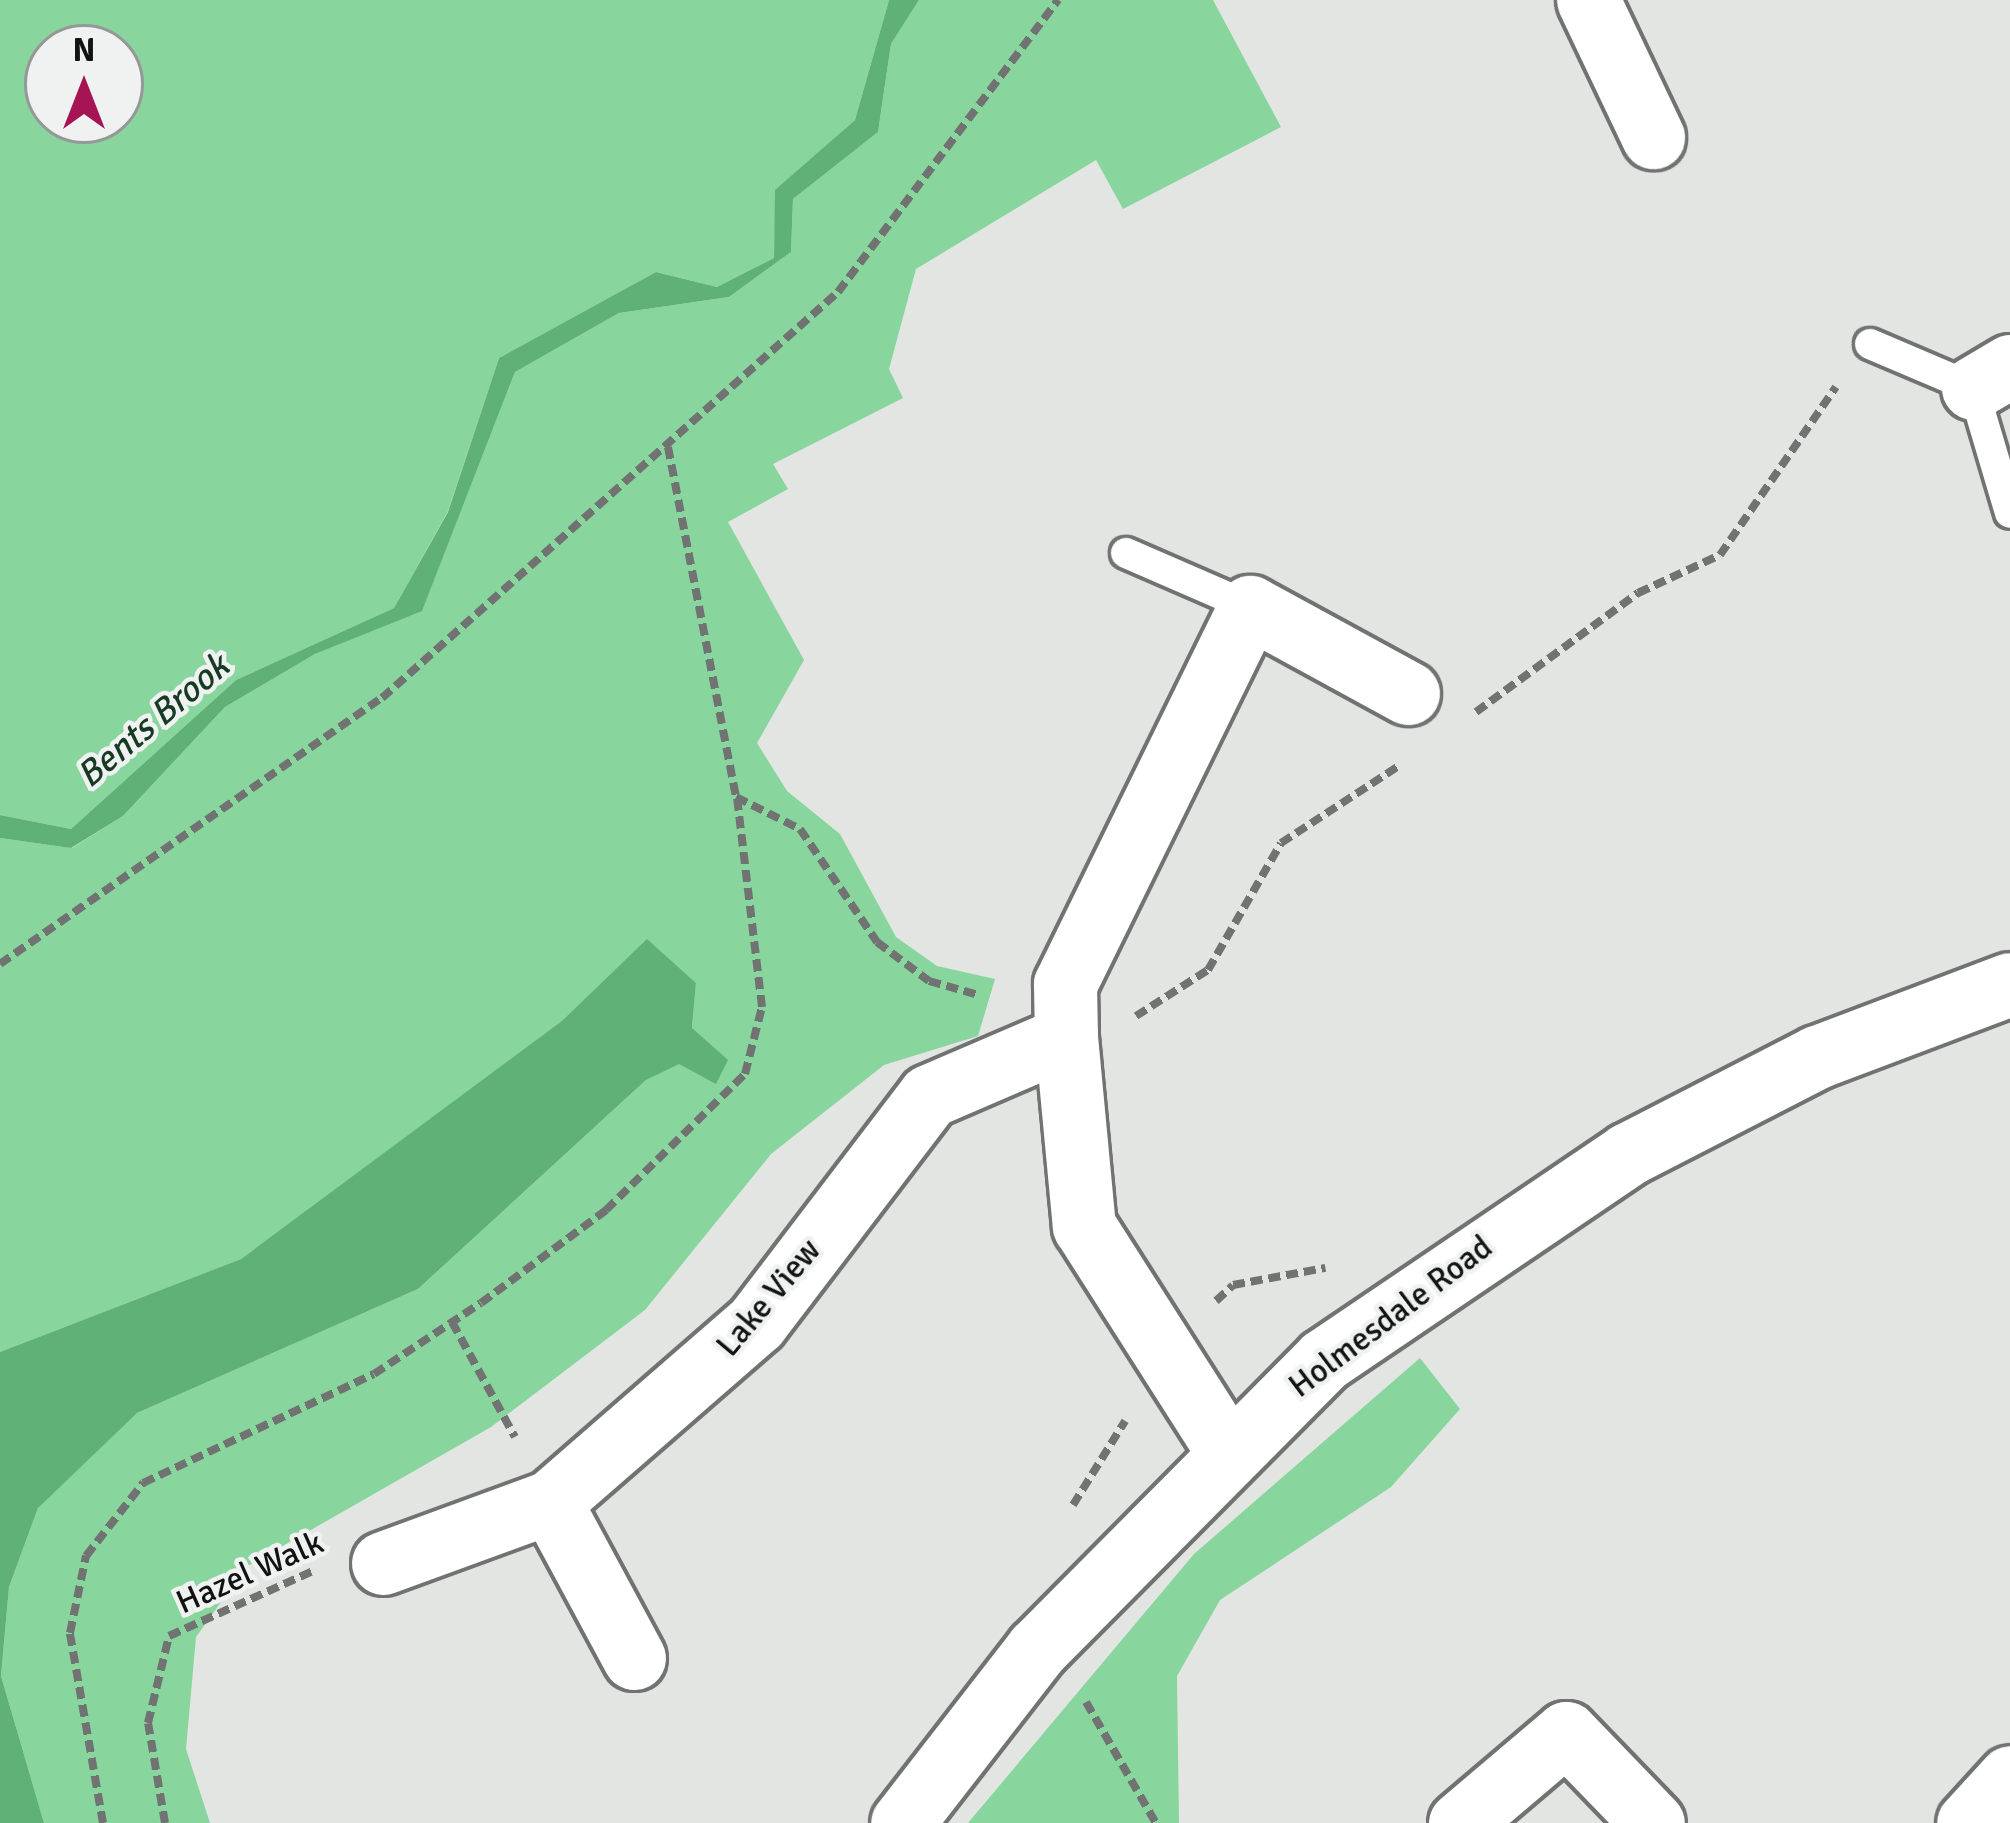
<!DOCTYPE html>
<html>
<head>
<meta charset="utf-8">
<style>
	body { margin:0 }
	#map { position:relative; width:2010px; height:1823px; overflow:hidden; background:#e2e5e2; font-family:Signika,sans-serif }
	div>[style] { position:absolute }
	.green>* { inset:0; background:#88d69d }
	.water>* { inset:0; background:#5fb178 }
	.path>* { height:8px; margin-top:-4px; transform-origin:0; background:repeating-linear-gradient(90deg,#717372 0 12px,transparent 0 18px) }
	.roads { filter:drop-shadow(3px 0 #707371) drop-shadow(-3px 0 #707371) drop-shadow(0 3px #707371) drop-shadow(0 -3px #707371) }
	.lane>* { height:30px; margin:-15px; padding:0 15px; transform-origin:15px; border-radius:15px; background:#fff }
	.street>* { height:63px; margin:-31.5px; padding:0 31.5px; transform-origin:31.5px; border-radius:31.5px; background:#fff }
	span { translate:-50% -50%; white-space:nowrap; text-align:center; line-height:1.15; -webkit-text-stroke:9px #eff2f0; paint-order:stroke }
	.street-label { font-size:33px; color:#111212 }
	.water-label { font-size:36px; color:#173a23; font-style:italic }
	.north { position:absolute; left:24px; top:24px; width:120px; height:120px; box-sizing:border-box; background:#eff2f0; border:3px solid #969897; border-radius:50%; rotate:0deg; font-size:33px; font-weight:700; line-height:48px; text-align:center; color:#111212 }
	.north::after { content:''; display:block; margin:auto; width:42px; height:54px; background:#a51454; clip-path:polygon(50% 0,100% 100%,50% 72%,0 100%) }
</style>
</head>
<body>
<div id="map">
	<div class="green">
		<div style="clip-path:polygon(evenodd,0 0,889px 0,855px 120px,776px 190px,774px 258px,717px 287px,656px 272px,499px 358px,448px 511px,394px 608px,236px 680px,71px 829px,0 815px,0 0,48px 48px,120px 48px,120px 120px,48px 120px,48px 48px)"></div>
		<div style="clip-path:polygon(919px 0,1213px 0,1281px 127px,1123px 209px,1096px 160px,916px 269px,889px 369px,903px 398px,773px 464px,788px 489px,728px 522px,804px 660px,757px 743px,787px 791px,840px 834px,896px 937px,937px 966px,995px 979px,978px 1036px,884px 1065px,771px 1154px,645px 1310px,491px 1427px,246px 1567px,196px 1637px,186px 1749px,210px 1823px,44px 1823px,1px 1676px,9px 1587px,38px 1508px,86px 1450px,137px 1413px,418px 1289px,646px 1080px,702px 1046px,692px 1028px,696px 983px,647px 940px,563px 1021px,241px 1259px,0 1352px,0 838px,72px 848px,123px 816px,225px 707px,315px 654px,422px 610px,515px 372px,619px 313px,729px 297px,791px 252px,793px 199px,878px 132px,891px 44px)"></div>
		<div style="clip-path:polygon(1420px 1358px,1460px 1409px,1391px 1487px,1220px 1600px,1177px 1676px,1179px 1823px,968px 1823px,1194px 1554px)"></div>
	</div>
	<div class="water">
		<div style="clip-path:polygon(889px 0,919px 0,891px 44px,878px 132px,793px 199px,791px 252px,729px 297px,619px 313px,515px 372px,422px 611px,315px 654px,225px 707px,123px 816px,71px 848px,0 838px,0 815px,71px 829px,236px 680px,394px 608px,448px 512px,499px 358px,656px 272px,717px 287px,774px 258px,775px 190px,855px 120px)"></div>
		<div style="clip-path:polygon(647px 939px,696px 983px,692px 1028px,728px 1060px,716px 1084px,679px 1064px,646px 1080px,418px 1289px,137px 1413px,38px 1508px,9px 1587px,1px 1676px,44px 1823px,0 1823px,0 1352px,241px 1259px,562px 1021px)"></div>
	</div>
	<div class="path">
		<div style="left:668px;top:447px;width:357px;rotate:79deg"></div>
		<div style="left:736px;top:797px;width:72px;rotate:26.6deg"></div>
		<div style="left:800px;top:829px;width:137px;rotate:55.7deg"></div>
		<div style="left:877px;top:942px;width:65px;rotate:36.9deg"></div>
		<div style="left:929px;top:981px;width:51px;rotate:15.9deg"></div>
		<div style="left:1476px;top:712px;width:201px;rotate:-36.3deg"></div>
		<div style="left:1638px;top:593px;width:90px;rotate:-24.9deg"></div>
		<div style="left:1720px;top:555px;width:204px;rotate:-55.4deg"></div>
		<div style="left:0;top:964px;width:465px;rotate:-34.9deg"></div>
		<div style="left:382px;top:698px;width:611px;rotate:-41.68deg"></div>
		<div style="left:838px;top:292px;width:366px;rotate:-53deg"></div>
		<div style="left:1136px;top:1016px;width:85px;rotate:-32.6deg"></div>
		<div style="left:1208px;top:970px;width:146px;rotate:-60.1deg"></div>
		<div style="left:1281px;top:843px;width:142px;rotate:-33.2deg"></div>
		<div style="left:1216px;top:1301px;width:23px;rotate:-43deg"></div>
		<div style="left:1233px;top:1285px;width:94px;rotate:-10.5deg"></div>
		<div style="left:452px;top:1322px;width:131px;rotate:61.3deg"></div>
		<div style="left:1073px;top:1505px;width:99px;rotate:-58.2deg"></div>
		<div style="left:1086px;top:1702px;width:140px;rotate:60deg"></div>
		<div style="left:103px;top:1823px;width:193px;rotate:-99.9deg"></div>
		<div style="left:70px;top:1633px;width:79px;rotate:-78.3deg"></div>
		<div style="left:86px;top:1556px;width:93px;rotate:-52deg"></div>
		<div style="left:143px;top:1483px;width:255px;rotate:-25.3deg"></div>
		<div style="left:374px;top:1374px;width:128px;rotate:-33.6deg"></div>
		<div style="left:481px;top:1303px;width:156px;rotate:-36.6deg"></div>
		<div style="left:606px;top:1210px;width:194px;rotate:-44.4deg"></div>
		<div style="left:745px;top:1074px;width:69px;rotate:-75.8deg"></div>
		<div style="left:762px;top:1007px;width:210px;rotate:-96.8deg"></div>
		<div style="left:165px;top:1823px;width:101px;rotate:-99.6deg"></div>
		<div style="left:148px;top:1723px;width:89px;rotate:-76.4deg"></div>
		<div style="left:169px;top:1636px;width:160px;rotate:-24.3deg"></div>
	</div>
	<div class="roads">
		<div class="lane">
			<div style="left:1870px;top:344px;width:112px;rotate:23.1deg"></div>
			<div style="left:1973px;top:388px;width:130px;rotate:73.5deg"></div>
			<div style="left:1126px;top:553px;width:135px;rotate:23.5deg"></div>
		</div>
		<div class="street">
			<div style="left:1588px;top:0;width:152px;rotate:64.6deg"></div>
			<div style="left:1973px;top:388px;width:43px;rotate:-30.7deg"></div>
			<div style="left:1066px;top:1037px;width:190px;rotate:84.6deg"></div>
			<div style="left:1084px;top:1226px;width:268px;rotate:57.5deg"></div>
			<div style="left:383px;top:1563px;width:178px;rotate:-20.1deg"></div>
			<div style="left:634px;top:1658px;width:177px;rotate:-118.3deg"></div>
			<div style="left:550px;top:1502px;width:273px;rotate:-41deg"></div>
			<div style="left:756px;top:1323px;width:285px;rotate:-52.7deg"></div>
			<div style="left:929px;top:1096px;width:149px;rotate:-23.3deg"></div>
			<div style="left:1066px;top:1037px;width:53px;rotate:-91.1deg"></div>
			<div style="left:1065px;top:984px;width:420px;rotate:-63.9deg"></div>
			<div style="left:1250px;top:607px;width:180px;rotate:28.6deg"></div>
			<div style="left:902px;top:1823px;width:220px;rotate:-52.2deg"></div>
			<div style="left:1037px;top:1649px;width:407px;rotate:-45.2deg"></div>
			<div style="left:1324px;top:1360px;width:367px;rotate:-34.1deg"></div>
			<div style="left:1628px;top:1154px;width:212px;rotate:-27.2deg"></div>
			<div style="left:1817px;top:1057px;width:206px;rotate:-20.7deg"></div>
			<div style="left:1460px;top:1823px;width:139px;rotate:-40.3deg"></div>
			<div style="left:1566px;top:1733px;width:125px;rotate:46deg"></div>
			<div style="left:1968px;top:1823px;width:62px;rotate:-47.6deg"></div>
		</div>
	</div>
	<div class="street-label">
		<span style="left:769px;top:1298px;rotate:-50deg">Lake View</span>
		<span style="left:1391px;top:1317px;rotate:-37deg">Holmesdale Road</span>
		<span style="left:250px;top:1573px;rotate:-24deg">Hazel Walk</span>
	</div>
	<div class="water-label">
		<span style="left:153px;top:721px;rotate:-40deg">Bents Brook</span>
	</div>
	<div class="north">N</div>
</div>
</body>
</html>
